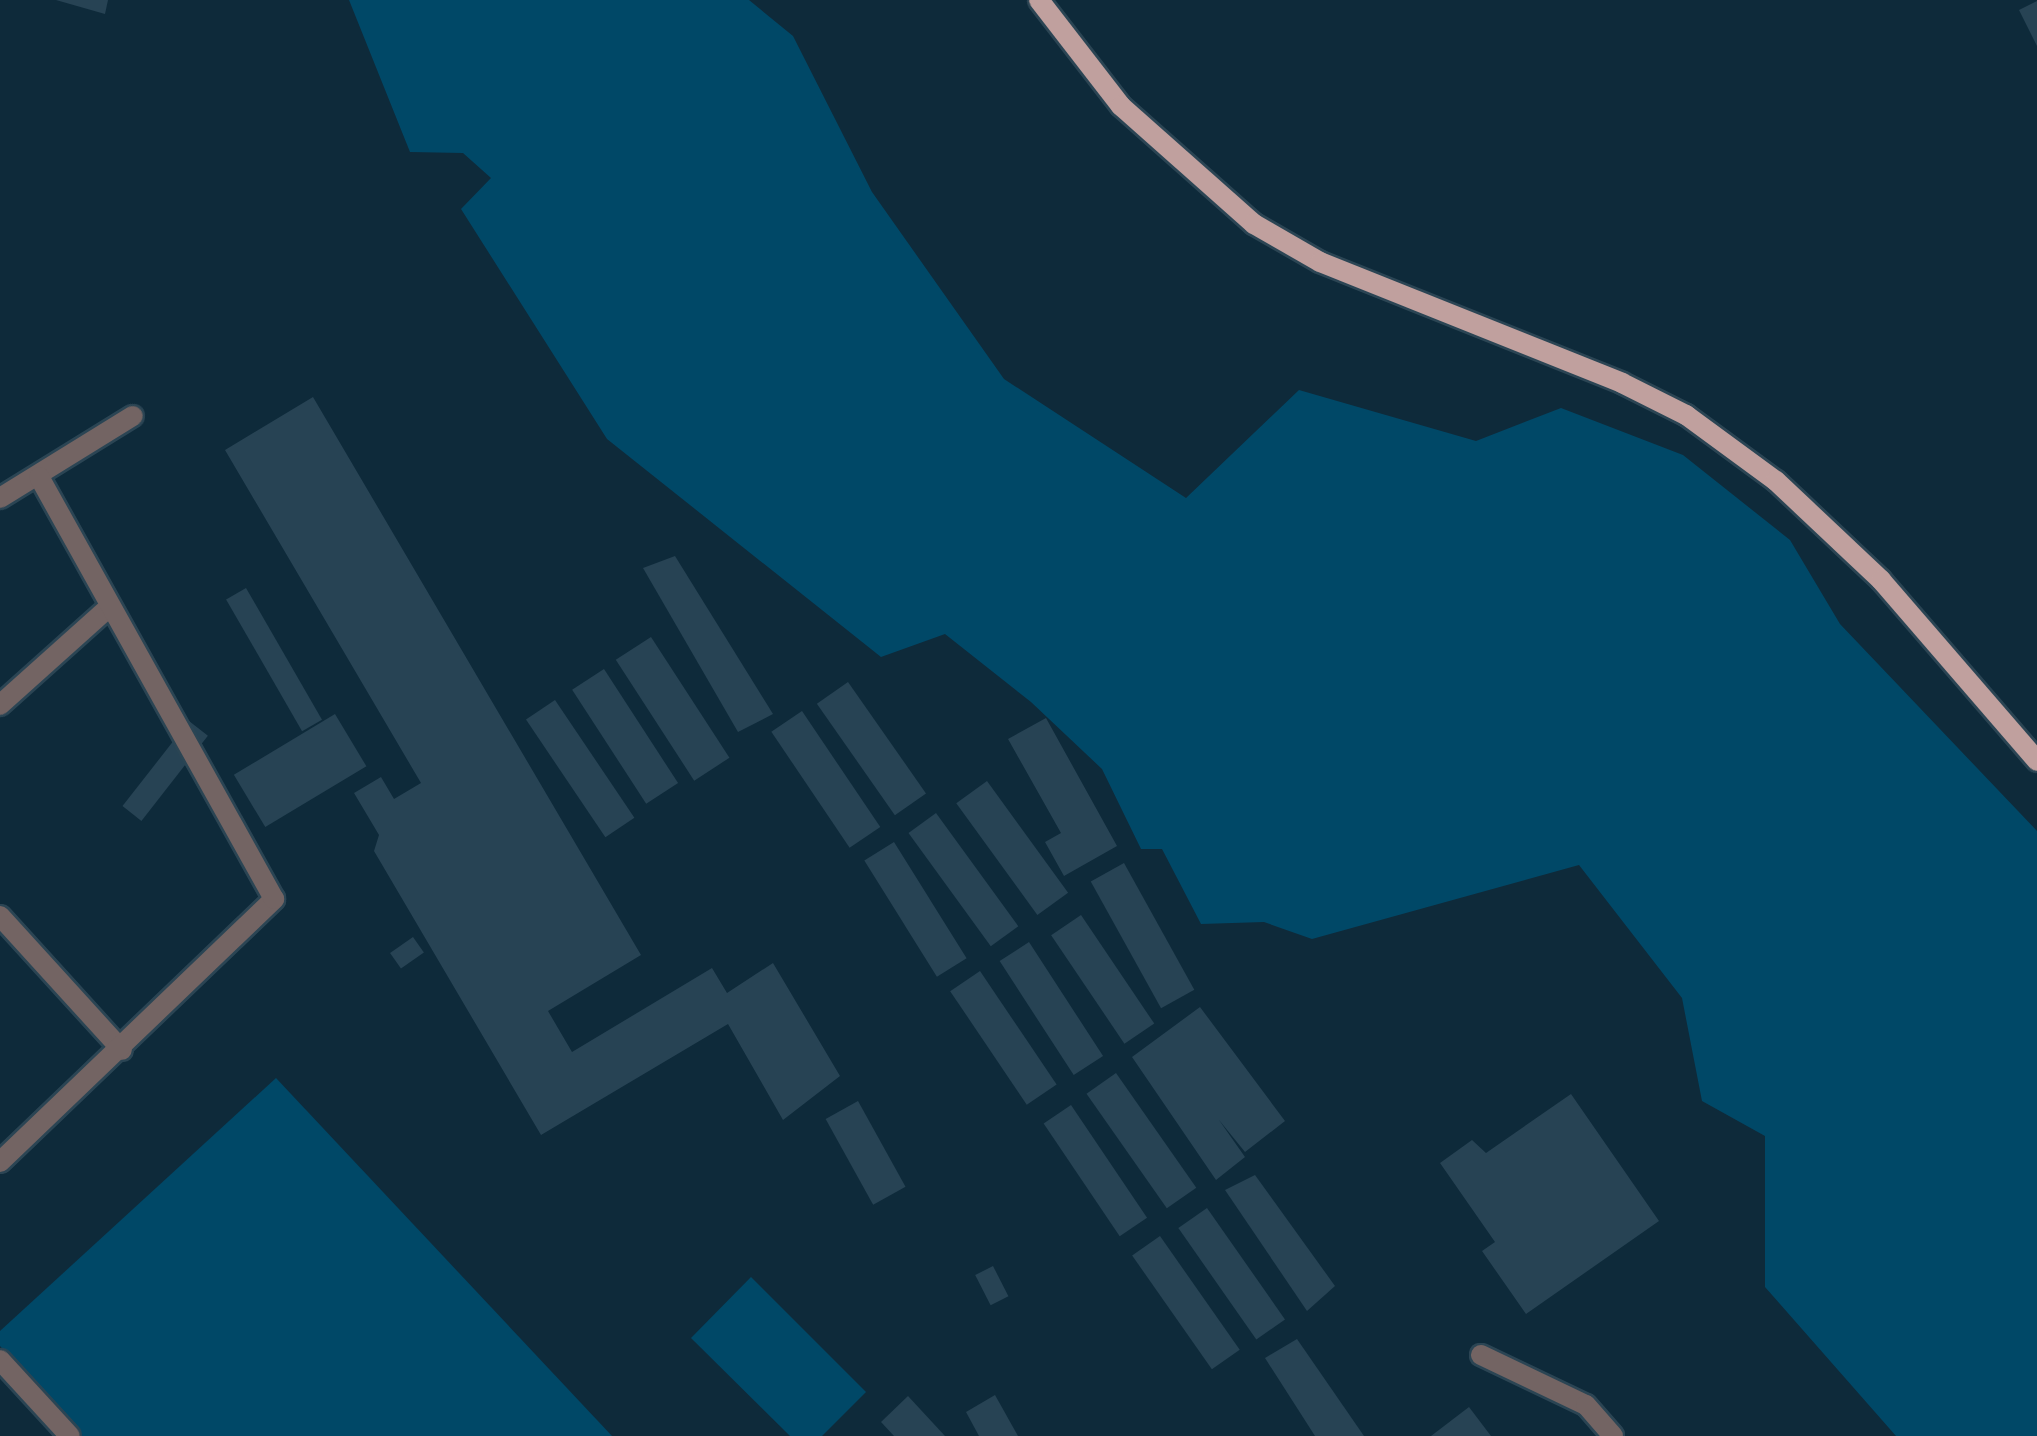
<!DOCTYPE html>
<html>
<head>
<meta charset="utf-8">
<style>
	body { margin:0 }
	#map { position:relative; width:2037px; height:1436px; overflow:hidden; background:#0e2a3a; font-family:Manrope,sans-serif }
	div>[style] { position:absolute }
	.green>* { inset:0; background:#004867 }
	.building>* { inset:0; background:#274354; transform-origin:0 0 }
	.roads { filter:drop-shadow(2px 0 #2b4554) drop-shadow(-2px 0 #2b4554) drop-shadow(0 2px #2b4554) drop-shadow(0 -2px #2b4554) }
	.minor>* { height:20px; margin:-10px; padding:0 10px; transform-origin:10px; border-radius:10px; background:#736463 }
	.major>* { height:20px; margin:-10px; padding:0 10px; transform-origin:10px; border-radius:10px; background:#c0a09e }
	span { translate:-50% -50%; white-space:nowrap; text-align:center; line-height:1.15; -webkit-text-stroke:6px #042130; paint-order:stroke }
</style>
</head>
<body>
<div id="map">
	<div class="green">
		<div style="clip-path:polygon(349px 0,749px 0,793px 36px,872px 192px,1004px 379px,1186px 498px,1299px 390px,1476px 441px,1561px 408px,1683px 455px,1790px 540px,1840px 624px,2037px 831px,2037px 1436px,1896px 1436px,1765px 1287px,1765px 1136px,1702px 1101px,1682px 998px,1579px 865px,1312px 939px,1264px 922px,1201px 924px,1162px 849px,1141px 849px,1102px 769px,1031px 702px,945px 634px,881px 657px,607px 439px,461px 209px,491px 178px,463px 153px,410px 152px)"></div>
		<div style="clip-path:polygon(276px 1078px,612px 1436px,81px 1436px,0 1346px,0 1331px)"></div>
		<div style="clip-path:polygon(751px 1277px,866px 1392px,822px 1436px,790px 1436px,691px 1338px)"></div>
	</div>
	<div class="building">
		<div style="clip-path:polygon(56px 0,108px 0,105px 14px)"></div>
		<div style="clip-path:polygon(2037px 1px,2037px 46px,2019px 10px)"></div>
		<div style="clip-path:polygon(313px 397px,641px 955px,548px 1011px,572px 1052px,712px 968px,727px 993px,773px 963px,840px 1076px,783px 1120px,728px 1024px,541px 1135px,374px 851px,379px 835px,354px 793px,381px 777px,394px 799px,421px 783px,225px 450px)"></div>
		<div style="clip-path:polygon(675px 556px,773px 714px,738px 732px,643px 568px)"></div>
		<div style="left:246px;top:588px;width:152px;height:23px;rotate:60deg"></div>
		<div style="left:651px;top:637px;width:144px;height:42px;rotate:57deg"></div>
		<div style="left:604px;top:669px;width:136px;height:38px;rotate:57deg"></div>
		<div style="left:848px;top:682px;width:136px;height:38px;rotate:55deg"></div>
		<div style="left:555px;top:700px;width:142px;height:35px;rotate:56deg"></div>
		<div style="left:802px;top:711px;width:140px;height:37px;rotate:56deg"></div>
		<div style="left:335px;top:714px;width:61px;height:118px;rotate:59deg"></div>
		<div style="clip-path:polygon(1046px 718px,1117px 846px,1064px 876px,1045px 842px,1061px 833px,1008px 739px)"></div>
		<div style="left:189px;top:721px;width:24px;height:108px;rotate:38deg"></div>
		<div style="left:987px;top:781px;width:138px;height:38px;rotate:54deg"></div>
		<div style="left:936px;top:813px;width:140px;height:34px;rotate:54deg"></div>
		<div style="left:894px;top:842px;width:137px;height:35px;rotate:58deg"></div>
		<div style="left:1124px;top:863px;width:145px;height:38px;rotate:61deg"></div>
		<div style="left:1081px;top:915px;width:131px;height:36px;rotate:56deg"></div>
		<div style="left:413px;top:937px;width:19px;height:28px;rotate:55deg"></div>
		<div style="left:1029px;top:942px;width:136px;height:35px;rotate:57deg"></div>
		<div style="left:980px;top:971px;width:137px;height:36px;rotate:56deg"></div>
		<div style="clip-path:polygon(1200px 1007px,1285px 1121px,1245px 1152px,1219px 1120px,1245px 1157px,1216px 1180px,1132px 1057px)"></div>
		<div style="left:1116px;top:1073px;width:140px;height:36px;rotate:55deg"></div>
		<div style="clip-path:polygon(1571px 1094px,1659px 1221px,1526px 1314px,1482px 1251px,1495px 1242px,1440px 1163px,1472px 1140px,1486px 1153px)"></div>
		<div style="left:858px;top:1101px;width:98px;height:37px;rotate:61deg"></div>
		<div style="left:1071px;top:1105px;width:136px;height:33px;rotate:56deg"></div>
		<div style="clip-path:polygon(1255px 1175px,1335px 1286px,1307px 1311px,1225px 1190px)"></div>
		<div style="left:1207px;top:1208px;width:136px;height:35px;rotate:55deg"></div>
		<div style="left:1160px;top:1236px;width:139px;height:34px;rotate:55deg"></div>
		<div style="left:993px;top:1266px;width:34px;height:20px;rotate:63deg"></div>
		<div style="clip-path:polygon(1297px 1339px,1364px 1436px,1315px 1436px,1265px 1358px)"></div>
		<div style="clip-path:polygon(995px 1395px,1018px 1436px,979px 1436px,966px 1412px)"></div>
		<div style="clip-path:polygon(908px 1396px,945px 1436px,894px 1436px,881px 1422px)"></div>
		<div style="clip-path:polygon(1469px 1407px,1491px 1436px,1431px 1436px)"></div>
	</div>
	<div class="roads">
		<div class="minor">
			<div style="left:0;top:498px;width:156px;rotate:-31.7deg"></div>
			<div style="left:0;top:705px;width:144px;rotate:-41.9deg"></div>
			<div style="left:0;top:916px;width:181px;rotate:47.7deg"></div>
			<div style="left:0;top:1162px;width:380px;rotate:-43.8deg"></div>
			<div style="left:274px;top:899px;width:483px;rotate:-119.1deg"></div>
			<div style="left:1481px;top:1355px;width:116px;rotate:25.5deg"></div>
			<div style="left:1586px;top:1405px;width:41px;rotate:48.9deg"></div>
			<div style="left:0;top:1360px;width:103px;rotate:47.4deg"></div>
		</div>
		<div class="major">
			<div style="left:1039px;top:0;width:134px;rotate:52.3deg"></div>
			<div style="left:1121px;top:106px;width:178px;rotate:41.6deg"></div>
			<div style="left:1254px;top:224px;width:76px;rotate:29.9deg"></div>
			<div style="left:1320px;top:262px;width:325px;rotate:21.8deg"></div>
			<div style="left:1622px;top:383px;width:72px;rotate:26.6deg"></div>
			<div style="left:1686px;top:415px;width:112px;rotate:36.3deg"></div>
			<div style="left:1776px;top:481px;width:144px;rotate:43.3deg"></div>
			<div style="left:1881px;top:580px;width:239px;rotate:49.2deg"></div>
		</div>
	</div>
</div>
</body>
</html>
